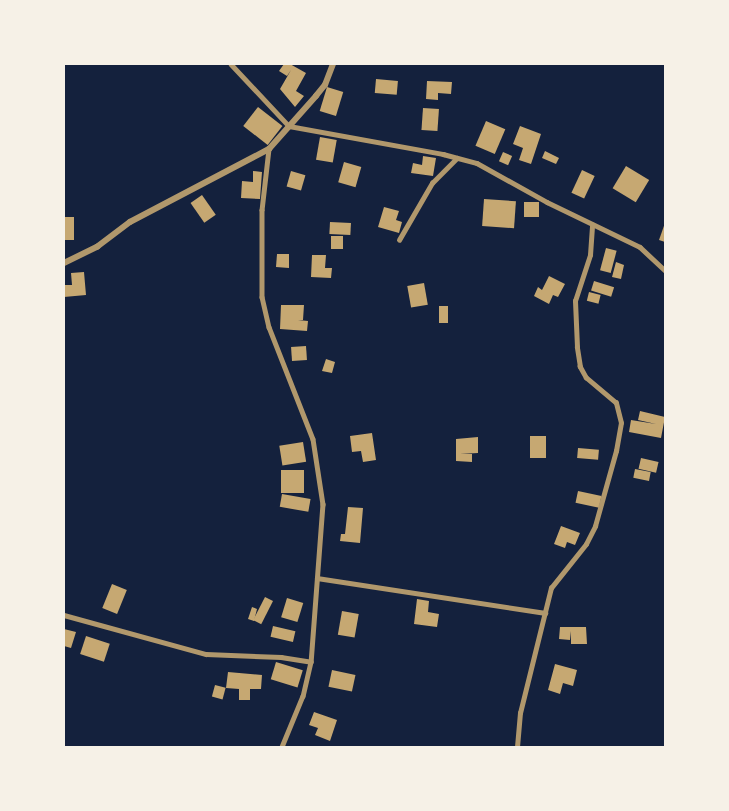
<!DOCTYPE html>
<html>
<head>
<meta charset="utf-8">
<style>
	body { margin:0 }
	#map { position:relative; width:729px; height:811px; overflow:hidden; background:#14213d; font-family:Jost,sans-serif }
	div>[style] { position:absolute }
	.building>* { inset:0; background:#c6a872; transform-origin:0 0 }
	.minor>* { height:4.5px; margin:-2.25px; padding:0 2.25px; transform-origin:2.25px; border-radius:2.25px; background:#b1986c }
	.tertiary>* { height:5.5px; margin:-2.75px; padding:0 2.75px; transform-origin:2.75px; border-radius:2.75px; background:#b1986c }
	span { translate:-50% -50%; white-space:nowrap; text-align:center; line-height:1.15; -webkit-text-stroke:5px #f6f1e7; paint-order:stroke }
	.frame { position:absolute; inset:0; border:65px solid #f6f1e7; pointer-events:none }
</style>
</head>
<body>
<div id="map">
	<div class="building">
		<div style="clip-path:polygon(284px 64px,290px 64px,306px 73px,296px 91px,304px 96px,295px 107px,280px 89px,291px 70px,287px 76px,279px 71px)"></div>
		<div style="left:376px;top:79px;width:22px;height:14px;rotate:5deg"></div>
		<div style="clip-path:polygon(427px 81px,452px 82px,451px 94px,438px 93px,438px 100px,426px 99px)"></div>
		<div style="left:327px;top:87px;width:17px;height:25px;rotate:17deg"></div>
		<div style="left:258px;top:107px;width:31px;height:24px;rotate:38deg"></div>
		<div style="left:423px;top:108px;width:16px;height:22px;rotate:4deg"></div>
		<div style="left:486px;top:121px;width:21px;height:27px;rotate:23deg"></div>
		<div style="clip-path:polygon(520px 126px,541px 134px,531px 164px,519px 160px,523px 148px,513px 144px)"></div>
		<div style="left:320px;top:137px;width:17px;height:23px;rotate:10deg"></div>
		<div style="clip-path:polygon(545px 151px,559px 158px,556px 164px,542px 158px)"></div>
		<div style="left:503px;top:152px;width:10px;height:10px;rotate:24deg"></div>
		<div style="clip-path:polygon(423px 156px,436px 158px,433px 176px,411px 173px,413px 163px,422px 165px)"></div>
		<div style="left:344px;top:162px;width:18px;height:21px;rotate:16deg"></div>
		<div style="left:626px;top:166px;width:27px;height:26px;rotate:31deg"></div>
		<div style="left:582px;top:170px;width:14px;height:25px;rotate:25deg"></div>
		<div style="clip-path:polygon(253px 171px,262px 172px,260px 199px,241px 198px,242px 181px,253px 182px)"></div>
		<div style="left:291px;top:171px;width:15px;height:16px;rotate:16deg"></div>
		<div style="left:202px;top:195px;width:24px;height:14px;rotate:55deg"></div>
		<div style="left:484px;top:199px;width:32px;height:27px;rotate:4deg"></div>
		<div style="left:524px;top:202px;width:15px;height:15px"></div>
		<div style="clip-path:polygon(384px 207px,399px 211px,396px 220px,402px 222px,399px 233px,378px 227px)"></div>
		<div style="left:64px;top:217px;width:10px;height:23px"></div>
		<div style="left:330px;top:222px;width:21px;height:12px;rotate:3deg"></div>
		<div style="clip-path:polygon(665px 223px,665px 242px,659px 240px)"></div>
		<div style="left:331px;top:236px;width:12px;height:13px"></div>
		<div style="left:606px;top:248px;width:11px;height:23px;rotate:15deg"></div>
		<div style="clip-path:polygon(277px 254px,289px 254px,289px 268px,276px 267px)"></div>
		<div style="clip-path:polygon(312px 255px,326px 255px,325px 268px,332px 268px,331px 278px,311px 277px)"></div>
		<div style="clip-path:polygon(616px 262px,624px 265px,621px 279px,612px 277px)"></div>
		<div style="clip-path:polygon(84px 272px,86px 295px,64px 297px,64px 285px,72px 285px,71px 273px)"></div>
		<div style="clip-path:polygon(549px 276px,565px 284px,558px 297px,553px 295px,549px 304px,534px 296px,538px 287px,542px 290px)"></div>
		<div style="left:594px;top:281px;width:21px;height:10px;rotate:17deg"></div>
		<div style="left:424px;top:283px;width:22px;height:17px;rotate:80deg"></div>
		<div style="left:589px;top:292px;width:12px;height:9px;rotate:14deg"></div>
		<div style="clip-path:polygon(281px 305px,304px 305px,303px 320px,298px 320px,308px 321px,307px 331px,280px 329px)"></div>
		<div style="left:439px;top:306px;width:9px;height:17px"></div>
		<div style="left:306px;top:346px;width:14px;height:15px;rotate:86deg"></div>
		<div style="clip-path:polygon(326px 359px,335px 362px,332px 373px,322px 371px)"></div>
		<div style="clip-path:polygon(640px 411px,665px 417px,661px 438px,629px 432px,631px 420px,656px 424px,638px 420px)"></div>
		<div style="clip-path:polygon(372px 433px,376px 460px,363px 462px,361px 451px,352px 452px,350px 436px)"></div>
		<div style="left:530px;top:436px;width:16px;height:22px"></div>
		<div style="clip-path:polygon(478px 437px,478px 453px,460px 454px,472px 454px,472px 462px,456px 461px,456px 439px)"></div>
		<div style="left:303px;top:442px;width:20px;height:24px;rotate:81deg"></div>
		<div style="left:578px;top:448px;width:21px;height:10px;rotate:5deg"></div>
		<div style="left:641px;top:458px;width:18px;height:11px;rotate:13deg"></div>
		<div style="left:635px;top:469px;width:16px;height:9px;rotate:11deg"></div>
		<div style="left:281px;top:470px;width:23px;height:23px"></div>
		<div style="left:578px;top:491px;width:24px;height:12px;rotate:12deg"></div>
		<div style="left:282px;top:494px;width:29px;height:13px;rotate:10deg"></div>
		<div style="clip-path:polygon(348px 507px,363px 508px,360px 543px,340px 541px,341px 534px,345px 534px)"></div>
		<div style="clip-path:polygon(561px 526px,580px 533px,575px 545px,567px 542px,565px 548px,554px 544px)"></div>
		<div style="left:112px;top:584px;width:16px;height:26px;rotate:22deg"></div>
		<div style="left:265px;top:597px;width:9px;height:26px;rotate:27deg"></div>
		<div style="left:287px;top:598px;width:17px;height:20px;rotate:17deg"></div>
		<div style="clip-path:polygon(417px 599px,429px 601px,428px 612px,439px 614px,437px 627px,414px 624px)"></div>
		<div style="clip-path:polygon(252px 607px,257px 609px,254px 621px,248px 619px)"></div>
		<div style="left:342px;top:611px;width:17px;height:24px;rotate:10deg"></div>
		<div style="left:273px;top:626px;width:23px;height:11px;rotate:13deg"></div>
		<div style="clip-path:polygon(560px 627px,586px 627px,587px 644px,571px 644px,571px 631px,570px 640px,559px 639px)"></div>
		<div style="clip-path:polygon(64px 629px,76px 632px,71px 648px,64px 646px)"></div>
		<div style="left:86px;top:636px;width:25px;height:19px;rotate:18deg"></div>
		<div style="left:276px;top:662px;width:28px;height:18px;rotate:17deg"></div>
		<div style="clip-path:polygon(555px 664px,577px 670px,573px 686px,563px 683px,560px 694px,548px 690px)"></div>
		<div style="left:332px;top:670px;width:24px;height:17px;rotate:12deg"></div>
		<div style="clip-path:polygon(228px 672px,262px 675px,261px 689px,250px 689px,250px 700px,239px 700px,239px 689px,226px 688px)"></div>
		<div style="left:215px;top:685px;width:11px;height:12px;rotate:15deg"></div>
		<div style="clip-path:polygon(314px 712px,337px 720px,330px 741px,315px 735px,318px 728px,309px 725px)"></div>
	</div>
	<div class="minor">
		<div style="left:231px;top:64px;width:85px;rotate:46.9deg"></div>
		<div style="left:289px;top:126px;width:157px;rotate:10.3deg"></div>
		<div style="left:443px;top:154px;width:35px;rotate:15deg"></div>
		<div style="left:477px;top:163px;width:80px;rotate:29.1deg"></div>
		<div style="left:547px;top:202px;width:103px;rotate:25.8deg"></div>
		<div style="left:640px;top:247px;width:34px;rotate:43deg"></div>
		<div style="left:269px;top:149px;width:61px;rotate:96.5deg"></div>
		<div style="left:262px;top:210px;width:87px;rotate:90deg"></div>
		<div style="left:262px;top:297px;width:31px;rotate:77deg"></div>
		<div style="left:269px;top:327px;width:120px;rotate:68.6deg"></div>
		<div style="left:313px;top:439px;width:66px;rotate:81.3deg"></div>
		<div style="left:323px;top:504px;width:158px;rotate:94.3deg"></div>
		<div style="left:311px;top:662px;width:35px;rotate:103deg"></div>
		<div style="left:303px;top:696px;width:55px;rotate:112.4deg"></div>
		<div style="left:399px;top:240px;width:66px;rotate:-59.9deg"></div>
		<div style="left:432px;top:183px;width:35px;rotate:-45deg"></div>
		<div style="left:317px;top:578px;width:231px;rotate:8.7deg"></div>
		<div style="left:64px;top:615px;width:147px;rotate:15.4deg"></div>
		<div style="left:206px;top:654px;width:75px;rotate:2.3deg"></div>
		<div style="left:281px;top:657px;width:30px;rotate:9deg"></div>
		<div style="left:517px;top:747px;width:34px;rotate:-85deg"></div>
		<div style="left:520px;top:713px;width:129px;rotate:-76.1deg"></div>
		<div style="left:551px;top:588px;width:56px;rotate:-51.5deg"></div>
		<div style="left:586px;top:544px;width:20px;rotate:-63deg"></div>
		<div style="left:595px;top:526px;width:78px;rotate:-74.4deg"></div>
		<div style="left:616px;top:451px;width:28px;rotate:-80deg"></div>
		<div style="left:621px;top:423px;width:21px;rotate:-104deg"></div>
		<div style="left:616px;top:403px;width:39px;rotate:-140deg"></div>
		<div style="left:586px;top:378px;width:13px;rotate:-119deg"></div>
		<div style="left:580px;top:367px;width:20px;rotate:-99deg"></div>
		<div style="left:577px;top:347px;width:46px;rotate:-92.5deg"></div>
		<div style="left:575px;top:301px;width:48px;rotate:-71.9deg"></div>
		<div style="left:590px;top:255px;width:30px;rotate:-86deg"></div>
	</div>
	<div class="tertiary">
		<div style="left:64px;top:263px;width:37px;rotate:-26deg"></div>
		<div style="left:97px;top:247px;width:41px;rotate:-37.1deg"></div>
		<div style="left:130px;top:222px;width:157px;rotate:-27.7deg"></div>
		<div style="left:269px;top:149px;width:71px;rotate:-48.4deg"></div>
		<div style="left:316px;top:96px;width:14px;rotate:-51deg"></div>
		<div style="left:325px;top:85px;width:22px;rotate:-69deg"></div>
	</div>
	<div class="frame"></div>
</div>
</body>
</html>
